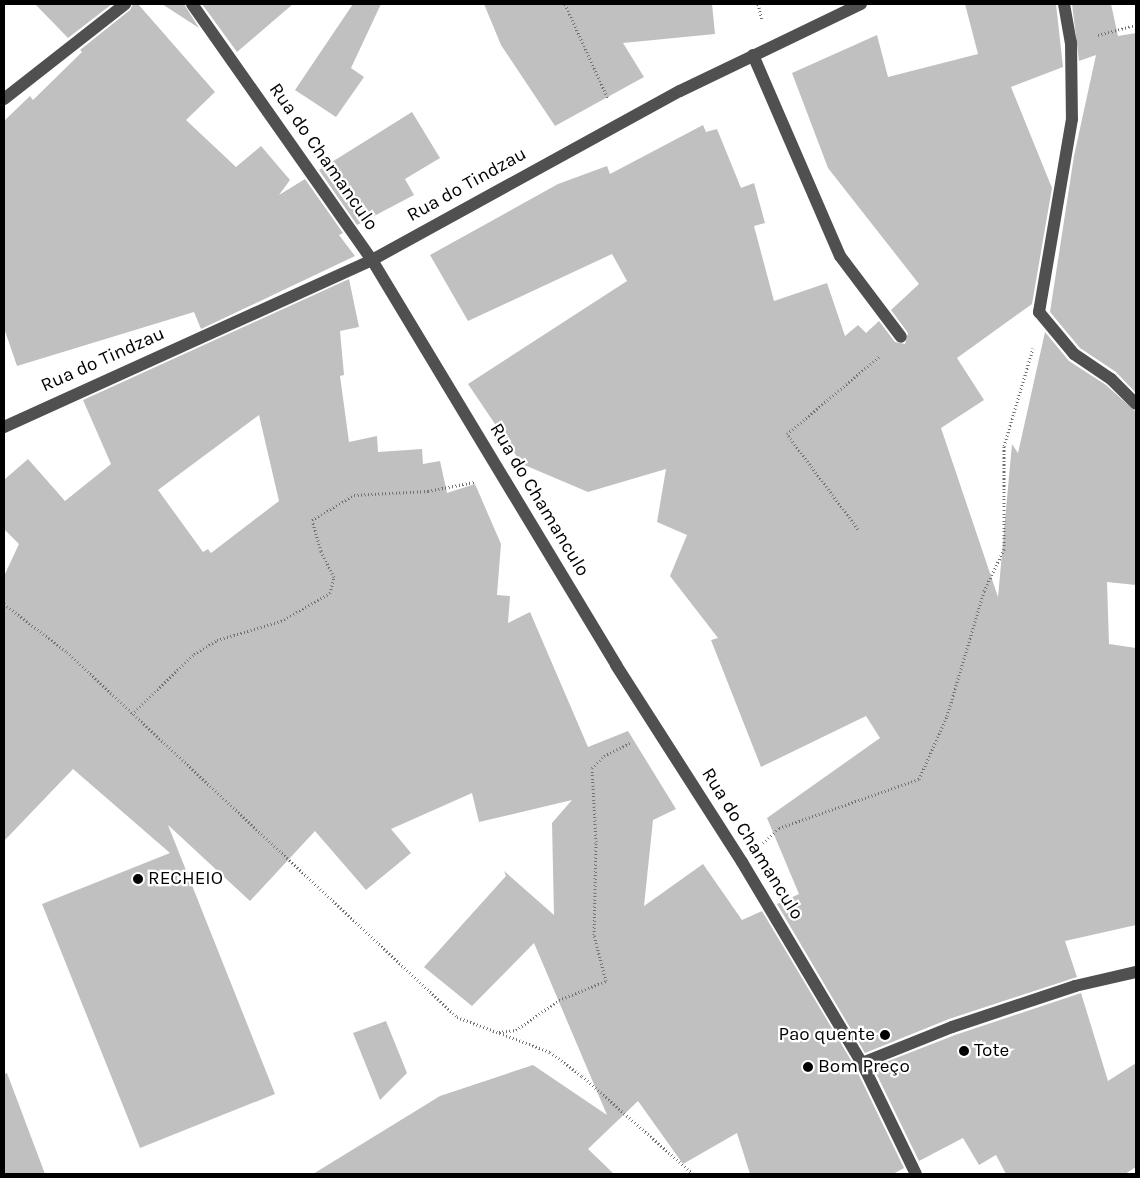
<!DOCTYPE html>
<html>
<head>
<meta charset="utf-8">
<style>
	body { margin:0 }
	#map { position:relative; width:1140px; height:1178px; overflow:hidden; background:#fff; font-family:Karla,sans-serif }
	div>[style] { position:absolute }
	.building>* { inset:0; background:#c0c0c0 }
	.path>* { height:3px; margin-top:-1.5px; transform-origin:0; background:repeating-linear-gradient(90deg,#727272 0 1px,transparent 0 3.5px) }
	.minor>* { height:12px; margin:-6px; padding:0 6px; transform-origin:6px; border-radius:6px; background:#505050 }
	.dots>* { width:14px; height:14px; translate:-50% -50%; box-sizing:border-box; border:2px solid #fff; border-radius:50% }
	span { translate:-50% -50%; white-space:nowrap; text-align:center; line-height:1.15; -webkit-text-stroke:4.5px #fff; paint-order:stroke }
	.street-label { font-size:19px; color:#000 }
	.poi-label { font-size:19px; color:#000 }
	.left { translate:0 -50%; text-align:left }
	.right { translate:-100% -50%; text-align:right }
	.frame { position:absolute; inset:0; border:5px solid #000; pointer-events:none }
</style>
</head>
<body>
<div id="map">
	<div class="building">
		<div style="clip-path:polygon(35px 4px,112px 4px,68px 38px)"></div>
		<div style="clip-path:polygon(133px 4px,138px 4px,215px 92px,186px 120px,236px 167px,261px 146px,290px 180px,279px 195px,305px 179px,343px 233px,339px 235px,355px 256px,201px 329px,194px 312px,17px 366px,4px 328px,4px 121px,30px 96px,33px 100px,82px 52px,80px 50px,130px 10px)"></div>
		<div style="clip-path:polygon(162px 4px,184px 4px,199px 28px)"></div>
		<div style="clip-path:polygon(202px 4px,293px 4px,237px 52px)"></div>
		<div style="clip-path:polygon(353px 4px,381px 4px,351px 68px,364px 77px,336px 117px,295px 90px)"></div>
		<div style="clip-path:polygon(484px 4px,712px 4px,715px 34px,623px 43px,644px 77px,555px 126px,501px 45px)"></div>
		<div style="clip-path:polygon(965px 4px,1056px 4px,1063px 67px,1011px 87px,1052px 188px,1032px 304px,957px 358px,984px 400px,941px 428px,998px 597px,1012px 444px,1018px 453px,1045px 332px,1069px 361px,1106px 385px,1136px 412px,1136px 585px,1107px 582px,1109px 644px,1136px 648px,1136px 925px,1065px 941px,1077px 977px,949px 1019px,865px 1053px,777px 904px,799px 894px,767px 818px,880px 738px,866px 716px,761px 767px,711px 640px,718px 638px,670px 576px,687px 535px,657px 522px,666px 469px,588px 492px,522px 464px,468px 384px,627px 281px,612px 254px,468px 321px,430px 255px,558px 184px,607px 166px,610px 174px,703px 125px,706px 132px,717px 129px,741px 188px,754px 183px,765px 223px,754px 226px,774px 301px,827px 283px,845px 336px,858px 325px,866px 333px,879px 321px,895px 342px,905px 344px,908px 333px,891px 310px,919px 284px,828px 168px,792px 73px,877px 35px,888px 77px,978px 54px)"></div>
		<div style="clip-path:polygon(1072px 4px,1111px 4px,1118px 36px,1136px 33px,1136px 393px,1116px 372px,1080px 348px,1050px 312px,1074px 156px,1096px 55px,1079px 61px)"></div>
		<div style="clip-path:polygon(412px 112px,440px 158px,405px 179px,414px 195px,357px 225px,319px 170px)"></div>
		<div style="clip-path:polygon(evenodd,349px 279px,359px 327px,340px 331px,344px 375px,340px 376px,349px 442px,377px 436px,378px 452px,422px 449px,423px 464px,440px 461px,447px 493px,475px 484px,501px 544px,497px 595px,510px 596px,508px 623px,530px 612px,588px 747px,628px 731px,676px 809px,653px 820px,644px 906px,703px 864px,742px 920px,762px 911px,855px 1067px,904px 1168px,893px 1174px,750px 1174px,737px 1133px,683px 1164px,638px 1101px,588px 1149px,614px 1174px,313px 1174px,440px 1096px,533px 1065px,607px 1115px,534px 943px,472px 1006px,424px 967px,506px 876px,504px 871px,554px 915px,552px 823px,572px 800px,479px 822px,472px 793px,391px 829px,411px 853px,366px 890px,315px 831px,250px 901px,168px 825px,275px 1094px,140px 1148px,42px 904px,170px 853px,73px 769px,4px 841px,4px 576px,19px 544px,4px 529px,4px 480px,28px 459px,65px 501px,111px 464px,83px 400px,349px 279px,259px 415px,279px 501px,211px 553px,208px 549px,203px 552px,158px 490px,259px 415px)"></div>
		<div style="clip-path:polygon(1081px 993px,1108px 1081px,1136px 1063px,1136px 1167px,1125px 1174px,1006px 1174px,996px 1155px,979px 1165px,963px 1138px,919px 1161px,873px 1067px,955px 1035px)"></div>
		<div style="clip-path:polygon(386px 1021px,407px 1073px,380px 1100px,353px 1033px)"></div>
		<div style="clip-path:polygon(7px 1073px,45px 1174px,4px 1174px,4px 1074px)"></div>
	</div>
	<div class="path">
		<div style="left:565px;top:4px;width:104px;rotate:65.6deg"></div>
		<div style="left:758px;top:4px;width:16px;rotate:76deg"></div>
		<div style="left:1098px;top:35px;width:39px;rotate:-15deg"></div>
		<div style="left:858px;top:529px;width:119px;rotate:-126.8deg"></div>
		<div style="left:787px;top:434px;width:121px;rotate:-40deg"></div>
		<div style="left:4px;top:604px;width:79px;rotate:37.3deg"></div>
		<div style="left:67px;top:652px;width:534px;rotate:43.1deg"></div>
		<div style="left:457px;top:1017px;width:99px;rotate:20.6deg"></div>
		<div style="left:550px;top:1052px;width:40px;rotate:37deg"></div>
		<div style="left:582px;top:1076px;width:148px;rotate:41.4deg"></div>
		<div style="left:132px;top:714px;width:86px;rotate:-44.1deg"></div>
		<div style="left:194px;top:654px;width:27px;rotate:-31deg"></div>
		<div style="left:217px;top:640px;width:67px;rotate:-16.5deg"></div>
		<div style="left:281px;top:621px;width:56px;rotate:-29.7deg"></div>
		<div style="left:330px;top:593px;width:16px;rotate:-76deg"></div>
		<div style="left:334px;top:577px;width:29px;rotate:-117deg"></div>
		<div style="left:321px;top:551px;width:32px;rotate:-106deg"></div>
		<div style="left:312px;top:520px;width:49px;rotate:-30.8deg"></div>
		<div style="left:354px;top:495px;width:74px;rotate:-3.1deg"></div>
		<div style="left:428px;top:491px;width:47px;rotate:-11.1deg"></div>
		<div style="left:763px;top:843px;width:22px;rotate:-43deg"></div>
		<div style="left:779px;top:828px;width:148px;rotate:-19.3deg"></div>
		<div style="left:919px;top:779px;width:69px;rotate:-66deg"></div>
		<div style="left:947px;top:716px;width:130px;rotate:-73.5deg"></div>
		<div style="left:984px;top:591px;width:47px;rotate:-64.5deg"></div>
		<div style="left:1004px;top:549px;width:103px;rotate:-90deg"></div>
		<div style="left:1004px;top:446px;width:102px;rotate:-73.5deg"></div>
		<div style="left:499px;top:1032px;width:17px;rotate:-7deg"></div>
		<div style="left:516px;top:1030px;width:52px;rotate:-34.9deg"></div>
		<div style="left:559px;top:1000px;width:51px;rotate:-22deg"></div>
		<div style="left:606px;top:981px;width:48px;rotate:-104.6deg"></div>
		<div style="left:594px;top:935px;width:93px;rotate:-88.8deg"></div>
		<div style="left:596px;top:842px;width:74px;rotate:-93.1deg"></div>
		<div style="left:592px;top:768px;width:17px;rotate:-45deg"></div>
		<div style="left:604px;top:756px;width:30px;rotate:-27deg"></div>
	</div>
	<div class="minor">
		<div style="left:192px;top:4px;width:313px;rotate:54.9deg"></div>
		<div style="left:372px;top:260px;width:473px;rotate:58.9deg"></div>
		<div style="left:616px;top:665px;width:234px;rotate:57.4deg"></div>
		<div style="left:742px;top:862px;width:234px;rotate:59.2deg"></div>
		<div style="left:862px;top:1063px;width:97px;rotate:-21.8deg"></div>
		<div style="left:952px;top:1027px;width:130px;rotate:-18.4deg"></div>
		<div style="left:1075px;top:986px;width:63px;rotate:-12.9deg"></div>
		<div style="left:1064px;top:4px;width:39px;rotate:80deg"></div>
		<div style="left:1071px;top:42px;width:77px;rotate:89.3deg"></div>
		<div style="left:1072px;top:119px;width:196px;rotate:99.7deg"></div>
		<div style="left:1039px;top:312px;width:55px;rotate:50.2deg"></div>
		<div style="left:1074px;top:354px;width:45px;rotate:34deg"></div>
		<div style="left:1111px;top:379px;width:35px;rotate:45deg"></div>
		<div style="left:753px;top:55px;width:219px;rotate:66.6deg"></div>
		<div style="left:840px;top:256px;width:101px;rotate:53deg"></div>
		<div style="left:4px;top:99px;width:154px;rotate:-38.1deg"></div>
		<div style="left:4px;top:427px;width:404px;rotate:-24.4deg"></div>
		<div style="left:372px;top:260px;width:351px;rotate:-28.8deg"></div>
		<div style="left:680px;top:91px;width:201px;rotate:-25.7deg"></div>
		<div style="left:862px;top:1063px;width:123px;rotate:64.1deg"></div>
	</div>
	<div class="dots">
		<div style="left:138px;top:879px;background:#000"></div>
		<div style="left:885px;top:1035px;background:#000"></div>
		<div style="left:964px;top:1051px;background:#000"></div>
		<div style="left:808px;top:1067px;background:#000"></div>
	</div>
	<div class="street-label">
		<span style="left:323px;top:157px;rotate:55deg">Rua do Chamanculo</span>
		<span style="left:467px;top:185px;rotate:-29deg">Rua do Tindzau</span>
		<span style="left:103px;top:360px;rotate:-24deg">Rua do Tindzau</span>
		<span style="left:539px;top:500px;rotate:59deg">Rua do Chamanculo</span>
		<span style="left:752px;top:844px;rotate:58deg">Rua do Chamanculo</span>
	</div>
	<div class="poi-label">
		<span class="left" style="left:148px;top:879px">RECHEIO</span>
		<span class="right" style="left:875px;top:1035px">Pao quente</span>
		<span class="left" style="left:974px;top:1051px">Tote</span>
		<span class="left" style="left:818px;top:1067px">Bom Preço</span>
	</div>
	<div class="frame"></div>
</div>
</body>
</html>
